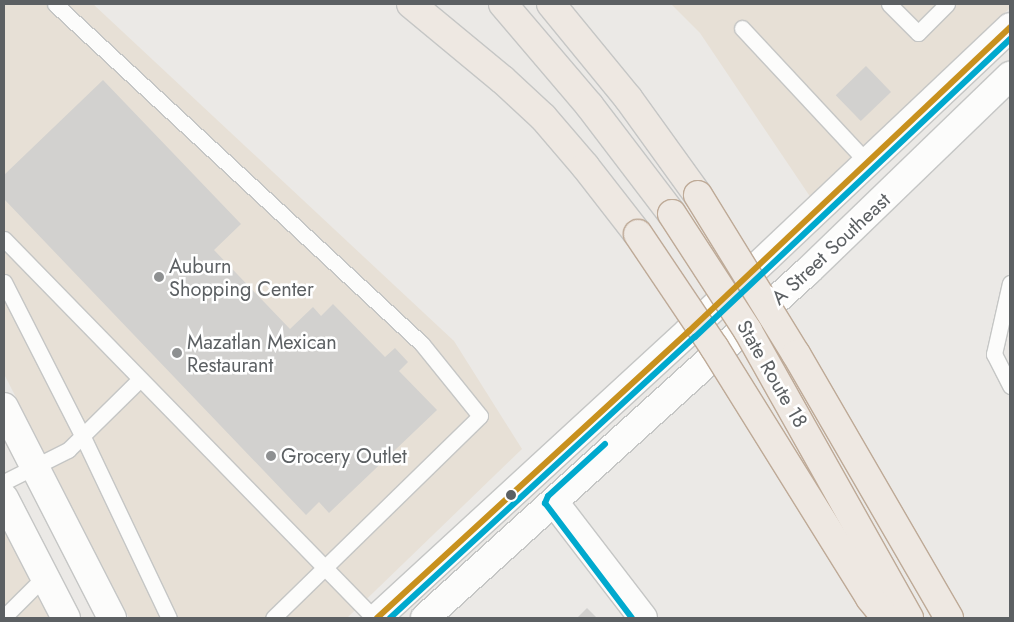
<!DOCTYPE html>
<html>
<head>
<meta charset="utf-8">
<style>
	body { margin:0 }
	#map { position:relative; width:1014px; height:622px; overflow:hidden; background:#ebe9e6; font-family:Jost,sans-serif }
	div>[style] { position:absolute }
	.commercial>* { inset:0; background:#e7e0d6 }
	.building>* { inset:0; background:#d2d1cf; transform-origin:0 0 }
	.roads { filter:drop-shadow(1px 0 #c5c6c5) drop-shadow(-1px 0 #c5c6c5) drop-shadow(0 1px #c5c6c5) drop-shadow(0 -1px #c5c6c5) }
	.service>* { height:15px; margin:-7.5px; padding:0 7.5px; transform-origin:7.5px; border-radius:7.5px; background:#fcfcfb }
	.minor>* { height:28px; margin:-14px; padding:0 14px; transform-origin:14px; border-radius:14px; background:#fcfcfb }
	.secondary>* { height:28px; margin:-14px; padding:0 14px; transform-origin:14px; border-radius:14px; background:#fcfcfb }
	.motorway>* { height:28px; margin:-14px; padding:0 14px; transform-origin:14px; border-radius:14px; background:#eee8e2 }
	.bridges { filter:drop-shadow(1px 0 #beaa97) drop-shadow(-1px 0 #beaa97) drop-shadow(0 1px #beaa97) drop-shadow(0 -1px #beaa97) }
	.motorway-bridge>* { height:28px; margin:-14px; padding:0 14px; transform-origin:14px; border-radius:14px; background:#eee8e2 }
	.bus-1>* { height:6px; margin:-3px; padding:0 3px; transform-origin:3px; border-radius:3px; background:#c8911e }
	.bus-2>* { height:6px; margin:-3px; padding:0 3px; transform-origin:3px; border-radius:3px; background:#00a9ce }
	.dots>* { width:14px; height:14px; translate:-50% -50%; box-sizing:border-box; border:2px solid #fff; border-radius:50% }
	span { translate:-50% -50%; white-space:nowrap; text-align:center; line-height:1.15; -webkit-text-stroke:5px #fff; paint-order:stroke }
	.street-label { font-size:20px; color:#5c6063 }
	.poi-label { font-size:20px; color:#5c6063 }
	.left { translate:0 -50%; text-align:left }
	.frame { position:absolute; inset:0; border:5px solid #5c6063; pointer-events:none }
</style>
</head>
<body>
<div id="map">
	<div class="commercial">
		<div style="clip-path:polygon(4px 4px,93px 4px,454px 341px,522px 449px,347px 618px,129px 618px,4px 374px)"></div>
		<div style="clip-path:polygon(671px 4px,1010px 4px,1010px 8px,811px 198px,700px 33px)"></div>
		<div style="clip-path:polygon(4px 529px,50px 618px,4px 618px)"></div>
	</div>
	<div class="building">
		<div style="left:866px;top:66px;width:36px;height:42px;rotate:46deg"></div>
		<div style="clip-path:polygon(103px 80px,241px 224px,214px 250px,290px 329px,313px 307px,321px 316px,333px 304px,385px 357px,395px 348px,408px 362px,399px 371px,437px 410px,329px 513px,319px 502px,306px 515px,4px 199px,4px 175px)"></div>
		<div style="clip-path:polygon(587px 608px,597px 618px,577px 618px)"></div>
	</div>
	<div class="roads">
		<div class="service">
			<div style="left:55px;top:4px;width:500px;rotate:42.81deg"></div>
			<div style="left:422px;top:344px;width:92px;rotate:51.1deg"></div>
			<div style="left:480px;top:416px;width:289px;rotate:135.7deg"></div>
			<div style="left:889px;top:4px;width:41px;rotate:45deg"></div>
			<div style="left:918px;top:33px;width:41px;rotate:-45deg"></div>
			<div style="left:742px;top:28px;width:185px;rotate:47deg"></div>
			<div style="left:4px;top:239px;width:530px;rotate:45.69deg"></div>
			<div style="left:4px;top:282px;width:174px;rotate:63deg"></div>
			<div style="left:83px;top:437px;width:200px;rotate:64.6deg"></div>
			<div style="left:1010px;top:283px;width:73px;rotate:102.7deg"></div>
			<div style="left:994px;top:354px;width:36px;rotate:63deg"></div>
			<div style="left:4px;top:482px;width:72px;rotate:-26.6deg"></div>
			<div style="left:68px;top:450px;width:101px;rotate:-44.6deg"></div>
			<div style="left:4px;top:617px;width:57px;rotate:-45deg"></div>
		</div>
		<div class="minor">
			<div style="left:554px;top:502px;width:146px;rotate:52.5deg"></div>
		</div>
		<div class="secondary">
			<div style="left:4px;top:407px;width:237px;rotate:62.9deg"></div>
			<div style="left:4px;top:498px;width:135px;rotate:62.7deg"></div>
			<div style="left:377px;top:618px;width:424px;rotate:-42.6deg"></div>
			<div style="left:689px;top:331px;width:442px;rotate:-43.4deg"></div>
			<div style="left:425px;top:618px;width:517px;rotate:-42.18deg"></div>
			<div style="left:808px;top:271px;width:281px;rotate:-44deg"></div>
		</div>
		<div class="motorway">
			<div style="left:411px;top:4px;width:119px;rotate:39.6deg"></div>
			<div style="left:503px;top:80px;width:54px;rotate:42.8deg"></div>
			<div style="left:543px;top:117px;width:65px;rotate:49.4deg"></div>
			<div style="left:585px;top:166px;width:86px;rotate:52.1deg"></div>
			<div style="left:503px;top:4px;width:133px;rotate:49.6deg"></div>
			<div style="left:589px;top:105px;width:137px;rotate:52.7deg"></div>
			<div style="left:551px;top:4px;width:122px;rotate:50.7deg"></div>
			<div style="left:628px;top:98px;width:120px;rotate:54.2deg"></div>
		</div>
	</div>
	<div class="bridges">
		<div class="motorway-bridge">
			<div style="left:698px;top:195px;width:187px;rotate:58.4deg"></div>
			<div style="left:796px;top:354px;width:305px;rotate:59.9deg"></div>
			<div style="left:672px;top:214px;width:140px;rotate:57deg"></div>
			<div style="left:748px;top:331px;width:329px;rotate:60.7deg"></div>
			<div style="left:638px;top:234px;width:136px;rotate:56.1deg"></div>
			<div style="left:714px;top:347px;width:296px;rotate:58.1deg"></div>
			<div style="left:870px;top:598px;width:26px;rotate:51deg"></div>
		</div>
	</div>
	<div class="bus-1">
		<div style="left:377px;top:618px;width:424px;rotate:-42.6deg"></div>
		<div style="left:689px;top:331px;width:442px;rotate:-43.4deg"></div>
	</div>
	<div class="bus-2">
		<div style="left:605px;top:444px;width:77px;rotate:137.6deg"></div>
		<div style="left:548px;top:496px;width:8px;rotate:113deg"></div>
		<div style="left:545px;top:503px;width:144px;rotate:52.9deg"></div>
		<div style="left:390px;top:618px;width:415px;rotate:-42.7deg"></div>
		<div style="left:695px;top:337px;width:434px;rotate:-43.4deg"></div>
	</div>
	<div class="dots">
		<div style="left:159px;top:277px;background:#8e9091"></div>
		<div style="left:177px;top:353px;background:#8e9091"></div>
		<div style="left:271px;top:456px;background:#8e9091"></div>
		<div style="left:511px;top:495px;background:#5c6063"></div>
	</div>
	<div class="street-label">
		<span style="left:831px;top:249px;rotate:-43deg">A Street Southeast</span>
		<span style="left:772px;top:374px;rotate:60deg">State Route 18</span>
	</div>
	<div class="poi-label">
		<span class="left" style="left:169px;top:278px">Auburn<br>Shopping Center</span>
		<span class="left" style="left:187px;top:354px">Mazatlan Mexican<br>Restaurant</span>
		<span class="left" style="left:281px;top:456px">Grocery Outlet</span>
	</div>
	<div class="frame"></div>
</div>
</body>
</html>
